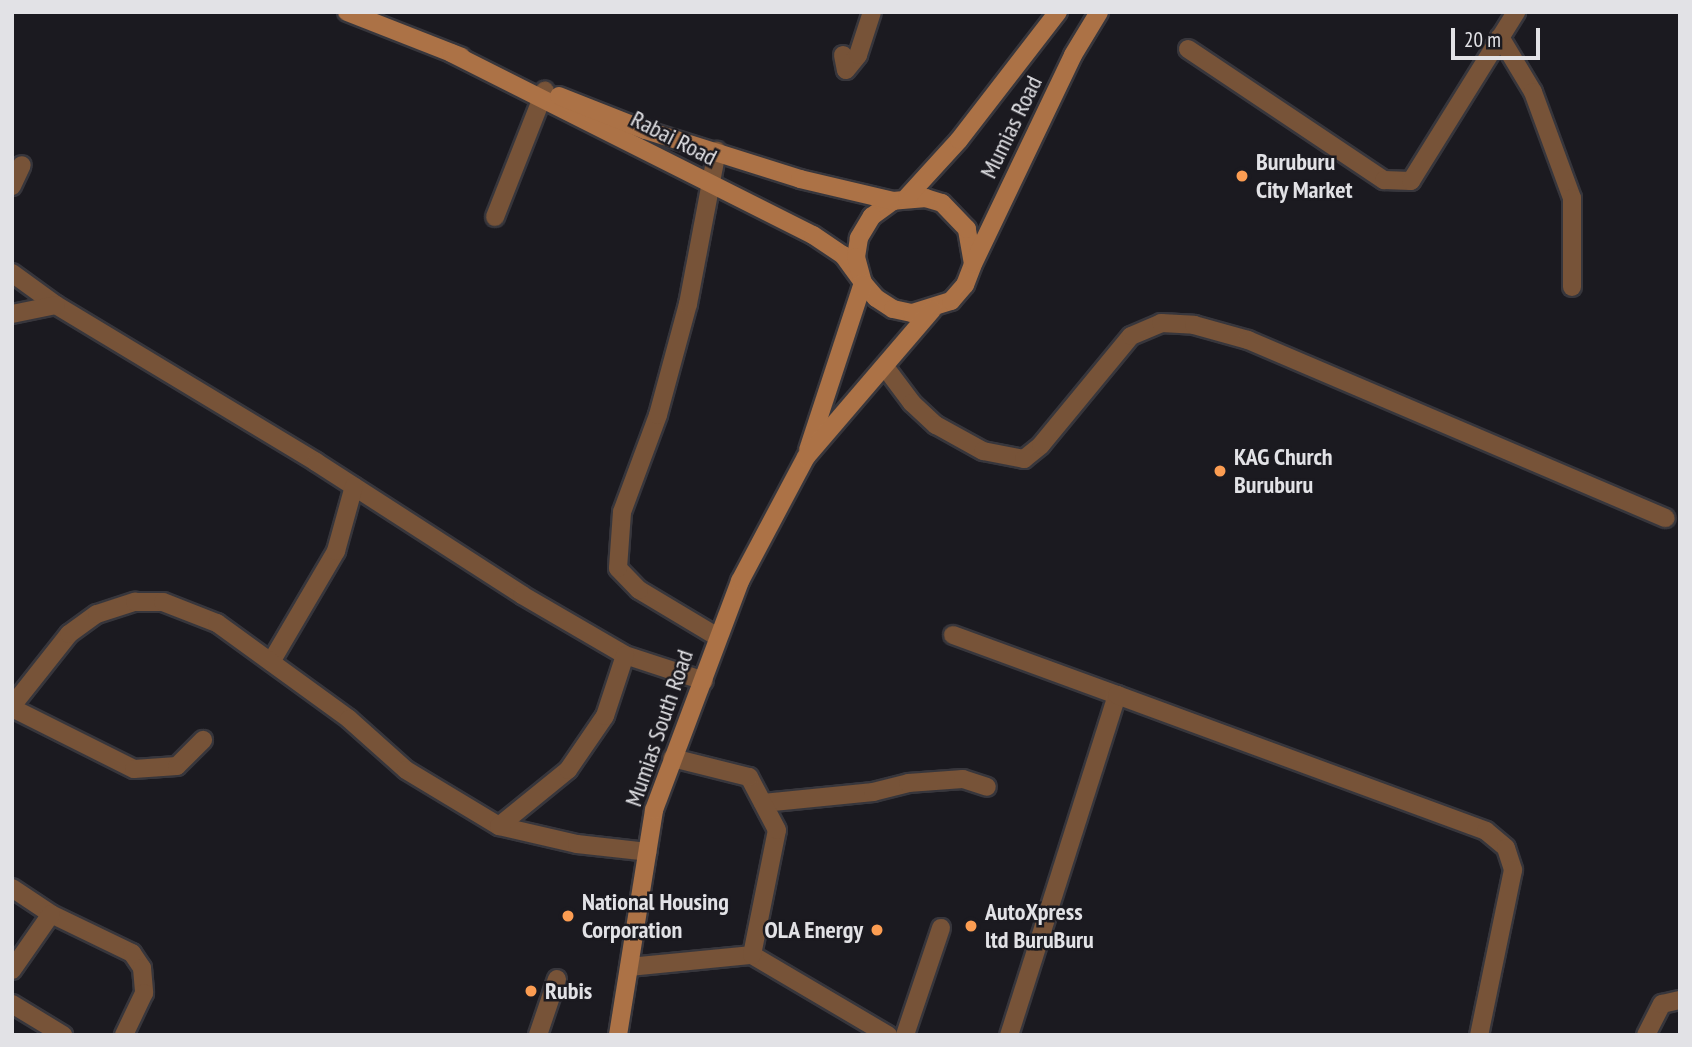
<!DOCTYPE html>
<html>
<head>
<meta charset="utf-8">
<style>
	body { margin:0 }
	#map { position:relative; width:1692px; height:1047px; overflow:hidden; background:#1b1a20; font-family:"PT Sans Narrow",sans-serif }
	div>[style] { position:absolute }
	.roads { filter:drop-shadow(2px 0 #37363c) drop-shadow(-2px 0 #37363c) drop-shadow(0 2px #37363c) drop-shadow(0 -2px #37363c) }
	.lane>* { height:18px; margin:-9px; padding:0 9px; transform-origin:9px; border-radius:9px; background:#775338 }
	.street>* { height:18px; margin:-9px; padding:0 9px; transform-origin:9px; border-radius:9px; background:#775338 }
	.secondary>* { height:18px; margin:-9px; padding:0 9px; transform-origin:9px; border-radius:9px; background:#ac7246 }
	.dots>* { width:19px; height:19px; translate:-50% -50%; box-sizing:border-box; border:4px solid #1b1a20; border-radius:50% }
	span { translate:-50% -50%; white-space:nowrap; text-align:center; line-height:1.15; -webkit-text-stroke:5px #1b1a20; paint-order:stroke }
	.street-label { font-size:24px; color:#e2e2e6 }
	.poi-label { font-size:24px; color:#e2e2e6; font-weight:700 }
	.left { translate:0 -50%; text-align:left }
	.right { translate:-100% -50%; text-align:right }
	.frame { position:absolute; inset:0; border:14px solid #e2e2e6; pointer-events:none }
	.scale { position:absolute; left:1451px; top:28px; width:89px; height:32px; box-sizing:border-box; border:4px solid #e2e2e6; border-top:0; padding-left:9px; font-size:21px; line-height:24px; white-space:nowrap; color:#e2e2e6; -webkit-text-stroke:5px #1b1a20; paint-order:stroke }
</style>
</head>
<body>
<div id="map">
	<div class="roads">
		<div class="lane">
			<div style="left:1500px;top:37px;width:64px;rotate:59deg"></div>
			<div style="left:1533px;top:92px;width:113px;rotate:69.8deg"></div>
			<div style="left:1572px;top:198px;width:89px;rotate:90deg"></div>
			<div style="left:1188px;top:49px;width:236px;rotate:33.8deg"></div>
			<div style="left:1384px;top:180px;width:27px;rotate:2deg"></div>
			<div style="left:1411px;top:181px;width:199px;rotate:-58.1deg"></div>
			<div style="left:495px;top:217px;width:136px;rotate:-68.5deg"></div>
			<div style="left:885px;top:367px;width:45px;rotate:53.1deg"></div>
			<div style="left:912px;top:403px;width:33px;rotate:43deg"></div>
			<div style="left:936px;top:425px;width:54px;rotate:29deg"></div>
			<div style="left:983px;top:451px;width:42px;rotate:11deg"></div>
			<div style="left:1024px;top:459px;width:22px;rotate:-39deg"></div>
			<div style="left:1041px;top:445px;width:141px;rotate:-50.5deg"></div>
			<div style="left:1131px;top:336px;width:33px;rotate:-23deg"></div>
			<div style="left:1161px;top:323px;width:33px;rotate:3deg"></div>
			<div style="left:1194px;top:325px;width:56px;rotate:15.5deg"></div>
			<div style="left:1248px;top:340px;width:454px;rotate:23.1deg"></div>
			<div style="left:716px;top:636px;width:90px;rotate:-149.1deg"></div>
			<div style="left:639px;top:590px;width:30px;rotate:-134deg"></div>
			<div style="left:618px;top:568px;width:56px;rotate:-85.9deg"></div>
			<div style="left:622px;top:512px;width:103px;rotate:-69.6deg"></div>
			<div style="left:658px;top:415px;width:115px;rotate:-74.9deg"></div>
			<div style="left:688px;top:304px;width:156px;rotate:-79.3deg"></div>
			<div style="left:12px;top:708px;width:136px;rotate:26.6deg"></div>
			<div style="left:134px;top:769px;width:43px;rotate:-4deg"></div>
			<div style="left:177px;top:766px;width:37px;rotate:-45deg"></div>
			<div style="left:763px;top:803px;width:111px;rotate:-5.7deg"></div>
			<div style="left:873px;top:792px;width:36px;rotate:-14deg"></div>
			<div style="left:908px;top:783px;width:55px;rotate:-4.2deg"></div>
			<div style="left:963px;top:779px;width:25px;rotate:18deg"></div>
			<div style="left:752px;top:955px;width:158px;rotate:30.5deg"></div>
			<div style="left:629px;top:967px;width:124px;rotate:-5.6deg"></div>
			<div style="left:752px;top:955px;width:127px;rotate:-78.7deg"></div>
			<div style="left:777px;top:830px;width:60px;rotate:-117.8deg"></div>
			<div style="left:749px;top:777px;width:79px;rotate:-166.1deg"></div>
			<div style="left:538px;top:1035px;width:59px;rotate:-71.3deg"></div>
			<div style="left:905px;top:1035px;width:113px;rotate:-71.4deg"></div>
		</div>
		<div class="street">
			<div style="left:843px;top:55px;width:15px;rotate:79deg"></div>
			<div style="left:846px;top:70px;width:19px;rotate:-51deg"></div>
			<div style="left:858px;top:55px;width:45px;rotate:-72deg"></div>
			<div style="left:12px;top:186px;width:23px;rotate:-65deg"></div>
			<div style="left:12px;top:273px;width:54px;rotate:36deg"></div>
			<div style="left:56px;top:305px;width:304px;rotate:31.1deg"></div>
			<div style="left:316px;top:462px;width:245px;rotate:32.8deg"></div>
			<div style="left:522px;top:595px;width:119px;rotate:30.2deg"></div>
			<div style="left:625px;top:655px;width:83px;rotate:18.2deg"></div>
			<div style="left:12px;top:314px;width:45px;rotate:-11.6deg"></div>
			<div style="left:953px;top:635px;width:175px;rotate:20.1deg"></div>
			<div style="left:1117px;top:695px;width:357px;rotate:107.6deg"></div>
			<div style="left:271px;top:662px;width:129px;rotate:-59.6deg"></div>
			<div style="left:336px;top:551px;width:67px;rotate:-74.5deg"></div>
			<div style="left:1117px;top:695px;width:393px;rotate:20.2deg"></div>
			<div style="left:1486px;top:831px;width:26px;rotate:40deg"></div>
			<div style="left:1506px;top:848px;width:23px;rotate:72deg"></div>
			<div style="left:1513px;top:870px;width:168px;rotate:101.6deg"></div>
			<div style="left:12px;top:706px;width:92px;rotate:-51.6deg"></div>
			<div style="left:69px;top:634px;width:34px;rotate:-36deg"></div>
			<div style="left:97px;top:614px;width:40px;rotate:-18deg"></div>
			<div style="left:135px;top:602px;width:28px"></div>
			<div style="left:163px;top:602px;width:58px;rotate:21.3deg"></div>
			<div style="left:217px;top:623px;width:163px;rotate:36deg"></div>
			<div style="left:349px;top:719px;width:76px;rotate:41.8deg"></div>
			<div style="left:406px;top:770px;width:109px;rotate:31.1deg"></div>
			<div style="left:499px;top:826px;width:80px;rotate:13deg"></div>
			<div style="left:577px;top:844px;width:71px;rotate:6.4deg"></div>
			<div style="left:499px;top:826px;width:89px;rotate:-39.1deg"></div>
			<div style="left:568px;top:770px;width:65px;rotate:-55.6deg"></div>
			<div style="left:605px;top:716px;width:64px;rotate:-71.8deg"></div>
			<div style="left:12px;top:888px;width:47px;rotate:33.7deg"></div>
			<div style="left:51px;top:914px;width:90px;rotate:25.7deg"></div>
			<div style="left:132px;top:953px;width:18px;rotate:56deg"></div>
			<div style="left:142px;top:968px;width:25px;rotate:85deg"></div>
			<div style="left:144px;top:993px;width:47px;rotate:115.5deg"></div>
			<div style="left:12px;top:970px;width:68px;rotate:-55.1deg"></div>
			<div style="left:12px;top:1004px;width:60px;rotate:31.3deg"></div>
			<div style="left:1646px;top:1035px;width:35px;rotate:-63deg"></div>
			<div style="left:1662px;top:1004px;width:18px;rotate:-13deg"></div>
		</div>
		<div class="secondary">
			<div style="left:347px;top:12px;width:123px;rotate:21.4deg"></div>
			<div style="left:451px;top:53px;width:405px;rotate:26.7deg"></div>
			<div style="left:813px;top:235px;width:36px;rotate:34deg"></div>
			<div style="left:843px;top:255px;width:34px;rotate:54deg"></div>
			<div style="left:863px;top:283px;width:20px;rotate:49deg"></div>
			<div style="left:876px;top:298px;width:20px;rotate:33deg"></div>
			<div style="left:893px;top:309px;width:19px;rotate:12deg"></div>
			<div style="left:912px;top:313px;width:41px;rotate:-17.1deg"></div>
			<div style="left:951px;top:301px;width:21px;rotate:-49deg"></div>
			<div style="left:965px;top:285px;width:22px;rotate:-69deg"></div>
			<div style="left:973px;top:264px;width:36px;rotate:-100deg"></div>
			<div style="left:967px;top:229px;width:36px;rotate:-134deg"></div>
			<div style="left:942px;top:203px;width:17px;rotate:-163deg"></div>
			<div style="left:926px;top:198px;width:33px;rotate:175deg"></div>
			<div style="left:893px;top:201px;width:26px;rotate:144deg"></div>
			<div style="left:872px;top:216px;width:26px;rotate:121deg"></div>
			<div style="left:859px;top:238px;width:19px;rotate:99deg"></div>
			<div style="left:856px;top:257px;width:27px;rotate:75deg"></div>
			<div style="left:559px;top:96px;width:92px;rotate:21.6deg"></div>
			<div style="left:645px;top:130px;width:163px;rotate:17.5deg"></div>
			<div style="left:800px;top:179px;width:96px;rotate:13.3deg"></div>
			<div style="left:907px;top:197px;width:77px;rotate:-47.6deg"></div>
			<div style="left:959px;top:140px;width:162px;rotate:-52.3deg"></div>
			<div style="left:974px;top:262px;width:229px;rotate:-64.4deg"></div>
			<div style="left:1073px;top:55px;width:50px;rotate:-58.8deg"></div>
			<div style="left:808px;top:450px;width:176px;rotate:-71.8deg"></div>
			<div style="left:618px;top:1035px;width:228px;rotate:-80.9deg"></div>
			<div style="left:654px;top:810px;width:245px;rotate:-69.4deg"></div>
			<div style="left:740px;top:581px;width:140px;rotate:-62deg"></div>
			<div style="left:806px;top:457px;width:194px;rotate:-49.4deg"></div>
		</div>
	</div>
	<div class="dots">
		<div style="left:1242px;top:176px;background:#fc9d52"></div>
		<div style="left:1220px;top:471px;background:#fc9d52"></div>
		<div style="left:568px;top:916px;background:#fc9d52"></div>
		<div style="left:971px;top:926px;background:#fc9d52"></div>
		<div style="left:877px;top:930px;background:#fc9d52"></div>
		<div style="left:531px;top:991px;background:#fc9d52"></div>
	</div>
	<div class="street-label">
		<span style="left:1011px;top:127px;rotate:-64deg">Mumias Road</span>
		<span style="left:674px;top:138px;rotate:27deg">Rabai Road</span>
		<span style="left:659px;top:728px;rotate:-71deg">Mumias South Road</span>
	</div>
	<div class="poi-label">
		<span class="left" style="left:1256px;top:176px">Buruburu<br>City Market</span>
		<span class="left" style="left:1234px;top:471px">KAG Church<br>Buruburu</span>
		<span class="left" style="left:582px;top:916px">National Housing<br>Corporation</span>
		<span class="left" style="left:985px;top:926px">AutoXpress<br>ltd BuruBuru</span>
		<span class="right" style="left:863px;top:930px">OLA Energy</span>
		<span class="left" style="left:545px;top:991px">Rubis</span>
	</div>
	<div class="frame"></div>
	<div class="scale">20 m</div>
</div>
</body>
</html>
